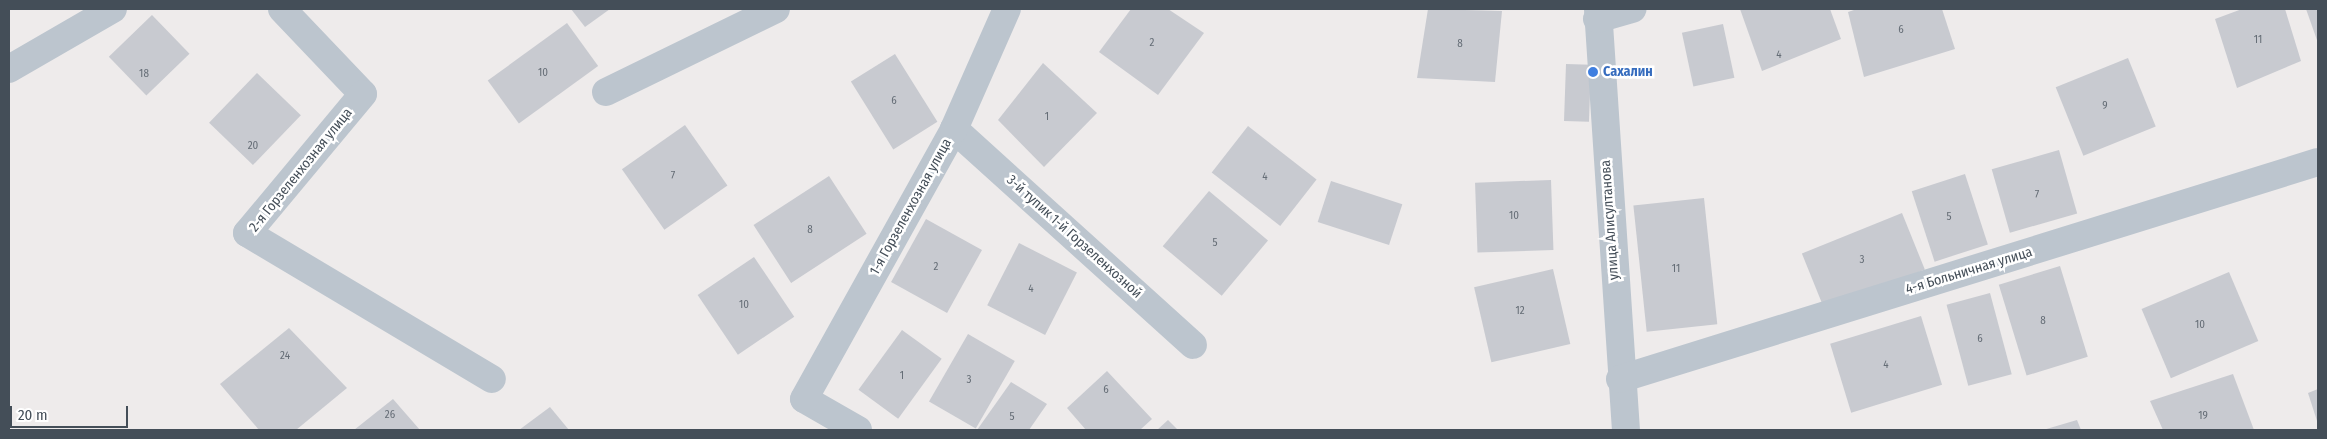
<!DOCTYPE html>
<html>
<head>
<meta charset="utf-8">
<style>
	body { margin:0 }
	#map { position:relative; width:2327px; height:439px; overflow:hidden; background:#eeebeb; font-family:"Fira Sans Condensed",sans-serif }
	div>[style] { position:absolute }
	.building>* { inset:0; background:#c8cad0; transform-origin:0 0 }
	.street>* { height:28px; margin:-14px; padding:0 14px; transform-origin:14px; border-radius:14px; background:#bcc5ce }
	.dots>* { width:14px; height:14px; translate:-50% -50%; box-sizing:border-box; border:2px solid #fff; border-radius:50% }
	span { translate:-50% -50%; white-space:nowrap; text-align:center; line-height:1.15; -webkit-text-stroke:5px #fff; paint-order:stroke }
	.number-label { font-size:11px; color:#656d76 }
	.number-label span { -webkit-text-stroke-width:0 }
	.shop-label { font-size:14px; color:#366cbe; font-weight:700 }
	.left { translate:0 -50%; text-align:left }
	.street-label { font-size:14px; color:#444e58 }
	.frame { position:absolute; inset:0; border:10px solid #444e58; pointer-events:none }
	.scale { position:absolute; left:10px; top:406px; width:118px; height:22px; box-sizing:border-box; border:2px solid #444e58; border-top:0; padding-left:6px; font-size:15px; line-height:18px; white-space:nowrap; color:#444e58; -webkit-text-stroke:4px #fff; paint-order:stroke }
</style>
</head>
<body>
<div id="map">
	<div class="building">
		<div style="clip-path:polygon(571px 9px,610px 9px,585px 27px)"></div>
		<div style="clip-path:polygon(1131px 9px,1168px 9px,1204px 33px,1158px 95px,1099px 52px)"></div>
		<div style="clip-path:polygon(1428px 9px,1502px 11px,1495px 82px,1417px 78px)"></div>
		<div style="clip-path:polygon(1740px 9px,1830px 9px,1841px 39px,1762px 71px)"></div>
		<div style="clip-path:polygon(1857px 9px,1942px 9px,1955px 49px,1864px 77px,1848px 12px)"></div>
		<div style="clip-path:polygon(2242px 9px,2285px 9px,2301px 61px,2237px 88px,2215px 19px)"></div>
		<div style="clip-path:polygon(2306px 9px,2318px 9px,2318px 43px)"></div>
		<div style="left:152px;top:15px;width:54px;height:60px;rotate:46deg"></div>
		<div style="left:567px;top:23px;width:53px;height:98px;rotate:54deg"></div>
		<div style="left:1723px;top:24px;width:55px;height:42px;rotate:78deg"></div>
		<div style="left:895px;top:54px;width:80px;height:52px;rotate:58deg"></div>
		<div style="left:2128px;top:58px;width:74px;height:78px;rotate:68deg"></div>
		<div style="clip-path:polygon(1043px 63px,1097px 113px,1044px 167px,998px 120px)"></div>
		<div style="left:1566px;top:64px;width:25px;height:57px;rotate:2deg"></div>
		<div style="left:257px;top:73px;width:61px;height:69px;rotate:44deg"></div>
		<div style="left:685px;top:125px;width:74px;height:77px;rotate:55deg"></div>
		<div style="left:1248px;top:126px;width:87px;height:59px;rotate:38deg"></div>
		<div style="left:2059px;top:150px;width:66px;height:70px;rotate:74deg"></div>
		<div style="left:1965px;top:174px;width:74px;height:56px;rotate:72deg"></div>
		<div style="left:829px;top:176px;width:69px;height:90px;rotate:57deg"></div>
		<div style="left:1551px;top:180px;width:70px;height:76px;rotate:88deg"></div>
		<div style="left:1331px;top:181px;width:75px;height:43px;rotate:18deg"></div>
		<div style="left:1209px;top:191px;width:77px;height:72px;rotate:40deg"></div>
		<div style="left:1704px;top:198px;width:127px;height:71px;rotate:84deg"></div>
		<div style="left:1902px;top:213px;width:61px;height:108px;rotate:68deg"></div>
		<div style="left:926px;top:219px;width:64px;height:72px;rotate:29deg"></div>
		<div style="left:1019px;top:243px;width:65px;height:70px;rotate:27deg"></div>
		<div style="left:754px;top:257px;width:72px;height:68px;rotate:56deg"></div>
		<div style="left:2060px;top:266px;width:95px;height:64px;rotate:73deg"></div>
		<div style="left:1553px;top:269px;width:77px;height:81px;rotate:77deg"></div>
		<div style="left:2229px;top:272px;width:75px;height:95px;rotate:67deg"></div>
		<div style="left:1990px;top:293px;width:84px;height:45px;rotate:75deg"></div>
		<div style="left:1921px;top:316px;width:72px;height:95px;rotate:73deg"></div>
		<div style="clip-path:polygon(289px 328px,347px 388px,296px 430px,259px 430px,220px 384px)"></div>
		<div style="left:902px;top:330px;width:49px;height:74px;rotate:36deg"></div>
		<div style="left:968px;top:334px;width:54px;height:78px;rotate:30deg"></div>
		<div style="clip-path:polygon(1107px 371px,1152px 419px,1140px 430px,1086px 430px,1067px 408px)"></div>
		<div style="clip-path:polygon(2233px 374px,2254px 430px,2163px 430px,2150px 401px)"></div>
		<div style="clip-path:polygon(1011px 382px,1047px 404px,1029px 430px,977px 430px)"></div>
		<div style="clip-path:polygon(2318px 389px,2318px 424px,2308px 393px)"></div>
		<div style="clip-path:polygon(393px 399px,420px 430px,354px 430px)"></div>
		<div style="clip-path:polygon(550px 407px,569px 430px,519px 430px)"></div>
		<div style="clip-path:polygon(1168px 420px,1178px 430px,1157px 430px)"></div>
		<div style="clip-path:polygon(2077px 420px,2081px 430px,2043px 430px)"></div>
	</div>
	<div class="street">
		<div style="left:282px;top:9px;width:117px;rotate:46.4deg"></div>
		<div style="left:363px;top:94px;width:181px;rotate:129.8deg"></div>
		<div style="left:247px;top:233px;width:285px;rotate:30.8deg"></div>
		<div style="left:1598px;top:9px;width:422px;rotate:86.2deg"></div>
		<div style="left:1597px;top:19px;width:37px;rotate:-16deg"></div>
		<div style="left:9px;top:69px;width:120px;rotate:-30deg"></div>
		<div style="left:606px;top:92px;width:189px;rotate:-26deg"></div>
		<div style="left:954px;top:129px;width:322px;rotate:42.1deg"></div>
		<div style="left:1620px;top:379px;width:731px;rotate:-17.27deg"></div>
		<div style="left:858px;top:430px;width:62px;rotate:-150.1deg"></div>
		<div style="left:804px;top:399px;width:309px;rotate:-60.9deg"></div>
		<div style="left:954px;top:129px;width:131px;rotate:-66.2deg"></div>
	</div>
	<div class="dots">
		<div style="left:1593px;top:72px;background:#3f7fe0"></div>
	</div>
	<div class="number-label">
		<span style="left:1901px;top:30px">6</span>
		<span style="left:2258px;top:40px">11</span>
		<span style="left:1152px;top:43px">2</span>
		<span style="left:1460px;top:44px">8</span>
		<span style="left:1779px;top:55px">4</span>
		<span style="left:543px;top:73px">10</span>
		<span style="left:144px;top:74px">18</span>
		<span style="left:894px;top:101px">6</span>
		<span style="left:2105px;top:106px">9</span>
		<span style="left:1047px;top:117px">1</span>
		<span style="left:253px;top:146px">20</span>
		<span style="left:673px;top:176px">7</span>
		<span style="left:1265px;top:177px">4</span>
		<span style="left:2037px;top:195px">7</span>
		<span style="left:1514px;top:216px">10</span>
		<span style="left:1949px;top:217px">5</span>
		<span style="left:810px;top:230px">8</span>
		<span style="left:1215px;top:243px">5</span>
		<span style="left:1862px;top:260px">3</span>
		<span style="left:936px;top:267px">2</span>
		<span style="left:1676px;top:269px">11</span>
		<span style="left:1031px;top:289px">4</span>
		<span style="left:744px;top:305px">10</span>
		<span style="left:1520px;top:311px">12</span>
		<span style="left:2043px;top:321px">8</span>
		<span style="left:2200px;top:325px">10</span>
		<span style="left:1980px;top:339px">6</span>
		<span style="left:285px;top:356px">24</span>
		<span style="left:1886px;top:365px">4</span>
		<span style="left:902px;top:376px">1</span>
		<span style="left:969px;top:380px">3</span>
		<span style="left:1106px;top:390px">6</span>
		<span style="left:390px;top:415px">26</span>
		<span style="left:2203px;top:416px">19</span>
		<span style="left:1012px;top:417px">5</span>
	</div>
	<div class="shop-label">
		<span class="left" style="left:1603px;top:72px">Сахалин</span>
	</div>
	<div class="street-label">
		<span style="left:301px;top:170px;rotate:-51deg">2-я Горзеленхозная улица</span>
		<span style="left:911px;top:207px;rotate:-61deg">1-я Горзеленхозная улица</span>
		<span style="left:1610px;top:220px;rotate:-94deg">улица Алисултанова</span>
		<span style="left:1074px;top:237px;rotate:42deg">3-й тупик 1-й Горзеленхозной</span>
		<span style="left:1969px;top:271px;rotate:-17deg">4-я Больничная улица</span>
	</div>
	<div class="frame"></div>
	<div class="scale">20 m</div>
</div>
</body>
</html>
